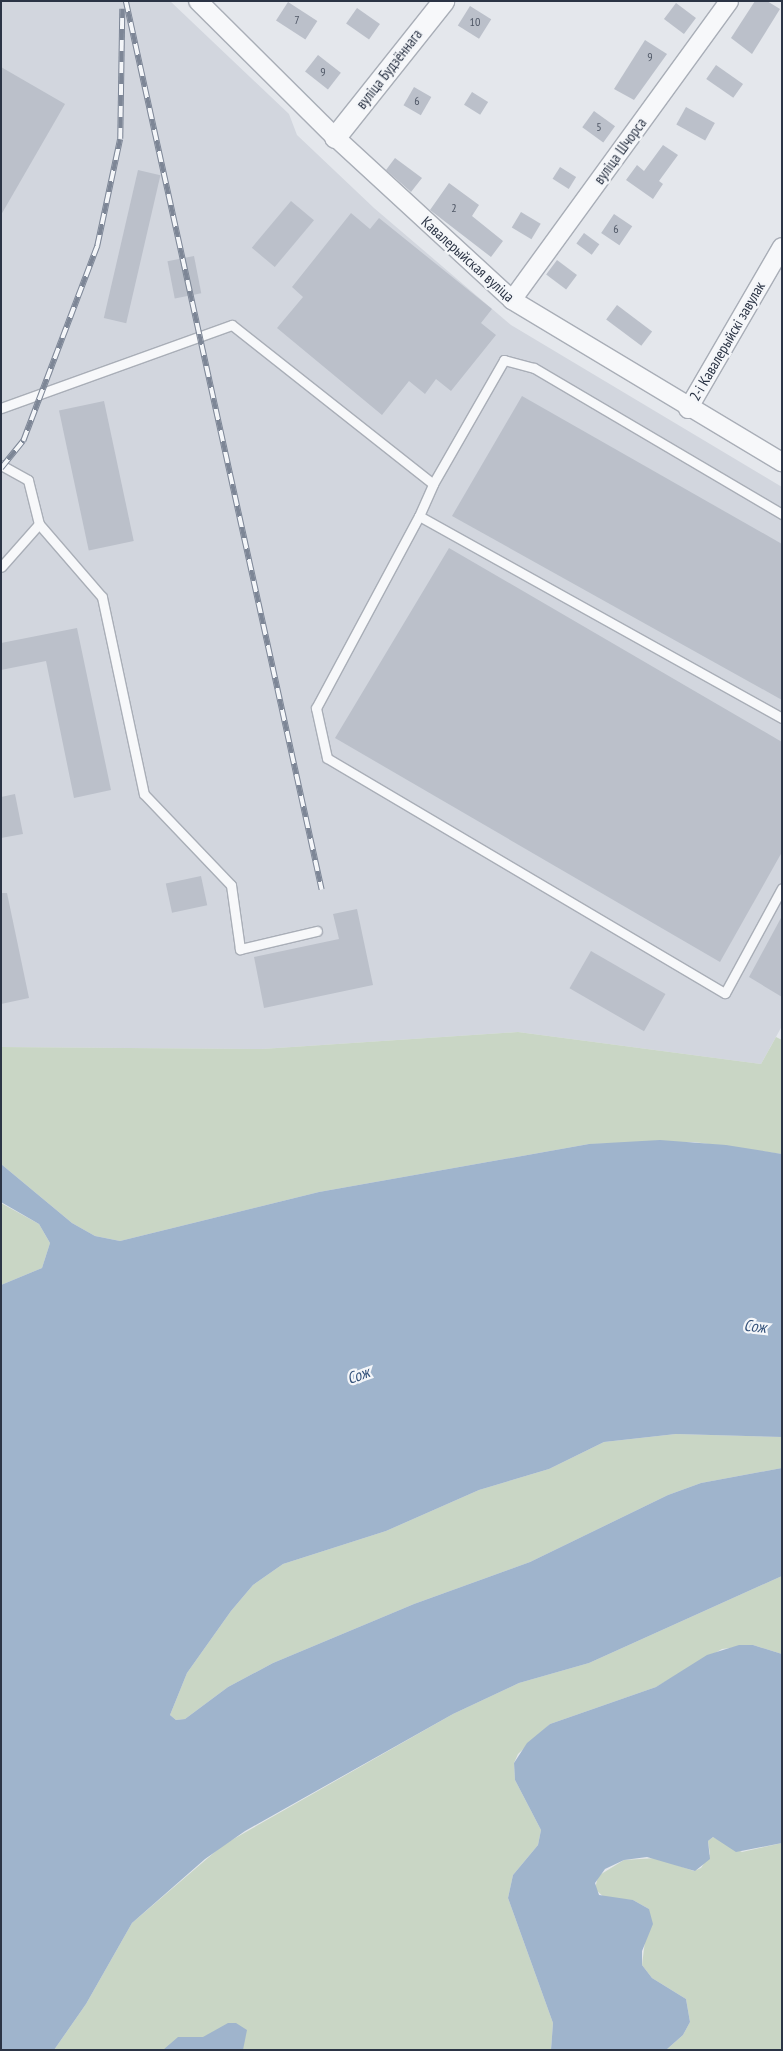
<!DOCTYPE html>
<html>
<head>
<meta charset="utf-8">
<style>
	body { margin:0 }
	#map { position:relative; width:783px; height:2051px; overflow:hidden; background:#e4e7ec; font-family:"PT Sans Narrow",sans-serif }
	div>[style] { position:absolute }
	.built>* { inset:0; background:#d2d6de }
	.green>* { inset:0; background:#c9d6c5 }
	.water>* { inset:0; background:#9fb4cc }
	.building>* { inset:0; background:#bbc0ca; transform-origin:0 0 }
	.roads { filter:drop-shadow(1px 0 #a9aeb7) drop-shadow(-1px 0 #a9aeb7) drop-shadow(0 1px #a9aeb7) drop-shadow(0 -1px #a9aeb7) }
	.service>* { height:9px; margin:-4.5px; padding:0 4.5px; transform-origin:4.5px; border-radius:4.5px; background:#f7f8fa }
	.minor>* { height:18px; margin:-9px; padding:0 9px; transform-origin:9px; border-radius:9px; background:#f7f8fa }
	.tertiary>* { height:21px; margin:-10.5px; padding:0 10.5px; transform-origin:10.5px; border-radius:10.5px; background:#f7f8fa }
	.rail>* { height:5.5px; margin-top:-2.75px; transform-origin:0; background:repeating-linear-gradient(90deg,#f4f6f9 0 11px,#7d8696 0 22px); box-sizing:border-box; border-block:1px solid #7d8696 }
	span { translate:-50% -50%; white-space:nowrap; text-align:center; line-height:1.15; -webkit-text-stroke:4.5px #f4f6f9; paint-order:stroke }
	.number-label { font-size:12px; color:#4f5766 }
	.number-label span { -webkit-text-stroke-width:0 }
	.street-label { font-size:15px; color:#2b3445 }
	.water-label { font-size:16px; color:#34527a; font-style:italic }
	.frame { position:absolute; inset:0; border:2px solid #2b3445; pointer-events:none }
</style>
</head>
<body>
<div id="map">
	<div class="built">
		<div style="clip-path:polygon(1px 1px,170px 1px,289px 114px,297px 135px,374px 208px,511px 325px,782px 487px,782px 1026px,761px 1064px,518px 1032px,262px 1049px,1px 1047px)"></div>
	</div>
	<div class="green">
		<div style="clip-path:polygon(518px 1032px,761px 1064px,776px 1037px,782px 1040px,782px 1154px,694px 1142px,589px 1144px,319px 1192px,120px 1241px,95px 1236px,72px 1223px,1px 1164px,1px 1047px,262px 1049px)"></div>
		<div style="clip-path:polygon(1px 1203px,39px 1224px,50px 1243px,42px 1268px,1px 1285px)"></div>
		<div style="clip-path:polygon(676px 1434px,782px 1437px,782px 1468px,701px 1483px,668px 1495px,530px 1562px,414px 1604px,273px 1663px,228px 1687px,185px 1719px,176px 1720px,170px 1715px,187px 1673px,231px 1611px,253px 1585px,283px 1564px,386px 1531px,479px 1490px,549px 1469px,604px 1442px)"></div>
		<div style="clip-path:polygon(782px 1576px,782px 1654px,753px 1645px,722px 1649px,656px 1687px,550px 1724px,518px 1754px,514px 1763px,515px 1780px,541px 1830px,538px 1845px,513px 1875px,508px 1898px,553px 2023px,551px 2050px,54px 2050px,86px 2004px,132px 1923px,223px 1845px,453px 1714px,519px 1683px,589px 1663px)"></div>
		<div style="clip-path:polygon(713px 1837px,742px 1852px,782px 1843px,782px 2050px,666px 2050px,683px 2035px,690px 2022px,686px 1999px,652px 1978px,642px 1965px,649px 1909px,633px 1900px,606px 1899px,595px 1889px,598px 1876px,624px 1860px,656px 1858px,694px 1871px,701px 1868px,710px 1854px,708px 1841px)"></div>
	</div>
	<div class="water">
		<div style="clip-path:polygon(660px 1140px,726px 1145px,782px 1154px,782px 1437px,676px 1434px,604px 1442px,549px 1469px,479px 1490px,386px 1531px,283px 1564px,253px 1585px,231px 1611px,187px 1673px,170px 1715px,176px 1720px,185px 1719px,228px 1687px,273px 1663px,414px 1604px,530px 1562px,668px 1495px,701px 1483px,782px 1468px,782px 1576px,589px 1663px,519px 1683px,453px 1714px,245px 1831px,205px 1859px,132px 1923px,86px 2004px,54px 2050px,1px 2050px,1px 1285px,42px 1268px,50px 1243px,39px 1224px,1px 1202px,1px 1164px,72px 1223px,95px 1236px,120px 1241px,319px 1192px,589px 1144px)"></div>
		<div style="clip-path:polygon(739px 1645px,753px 1645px,782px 1654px,782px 1843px,736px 1852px,713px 1837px,708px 1841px,710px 1859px,695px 1871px,647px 1857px,624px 1860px,605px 1869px,595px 1883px,599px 1895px,633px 1900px,649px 1909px,653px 1924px,642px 1951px,642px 1965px,652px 1978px,686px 1999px,690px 2022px,683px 2035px,666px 2050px,551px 2050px,553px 2023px,508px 1898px,513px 1875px,538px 1845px,541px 1830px,515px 1780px,514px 1763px,527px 1743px,550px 1724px,656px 1687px,707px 1655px)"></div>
		<div style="clip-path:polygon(228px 2023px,236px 2023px,247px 2030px,243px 2050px,163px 2050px,178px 2037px,203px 2037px)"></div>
	</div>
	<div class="building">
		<div style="clip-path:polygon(755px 1px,767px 1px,780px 9px,752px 54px,731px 38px)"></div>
		<div style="left:288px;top:2px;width:35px;height:22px;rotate:33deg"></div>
		<div style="left:676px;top:3px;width:25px;height:20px;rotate:37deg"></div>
		<div style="left:470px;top:6px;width:25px;height:23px;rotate:32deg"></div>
		<div style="left:357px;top:8px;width:28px;height:19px;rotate:35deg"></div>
		<div style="clip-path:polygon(645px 40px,667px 54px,634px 100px,614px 89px)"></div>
		<div style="left:318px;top:55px;width:29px;height:21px;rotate:38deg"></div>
		<div style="left:716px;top:65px;width:33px;height:17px;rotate:35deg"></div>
		<div style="clip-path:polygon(1px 67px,65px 104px,1px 215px)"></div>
		<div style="left:414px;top:87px;width:20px;height:21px;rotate:30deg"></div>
		<div style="left:472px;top:92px;width:19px;height:15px;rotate:32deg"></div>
		<div style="left:686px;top:107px;width:33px;height:20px;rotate:29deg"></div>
		<div style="left:594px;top:111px;width:26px;height:20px;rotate:36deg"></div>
		<div style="clip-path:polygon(663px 145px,678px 155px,659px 181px,663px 184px,653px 199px,626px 180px,637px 165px,644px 171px)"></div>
		<div style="clip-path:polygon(395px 158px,422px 178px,411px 192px,386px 170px)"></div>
		<div style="left:560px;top:167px;width:19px;height:14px;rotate:32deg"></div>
		<div style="left:138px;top:170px;width:23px;height:152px;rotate:13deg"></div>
		<div style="clip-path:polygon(449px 183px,479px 205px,472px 216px,503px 241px,491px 257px,430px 210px)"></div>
		<div style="left:291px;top:201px;width:30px;height:61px;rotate:40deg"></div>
		<div style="left:521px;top:212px;width:23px;height:18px;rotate:31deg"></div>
		<div style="clip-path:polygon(351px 213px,370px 229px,379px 218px,492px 309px,481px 323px,496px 335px,451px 391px,436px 379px,425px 394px,409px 381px,382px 415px,277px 328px,303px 297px,292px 287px)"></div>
		<div style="left:614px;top:214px;width:22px;height:23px;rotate:34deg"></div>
		<div style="left:584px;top:233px;width:19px;height:13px;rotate:36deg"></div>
		<div style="left:194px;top:256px;width:38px;height:27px;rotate:79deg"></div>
		<div style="left:557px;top:260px;width:25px;height:18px;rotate:37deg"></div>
		<div style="left:617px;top:305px;width:44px;height:18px;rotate:37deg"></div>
		<div style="clip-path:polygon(522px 396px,782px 544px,782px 700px,452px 516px)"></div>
		<div style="left:104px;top:401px;width:143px;height:46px;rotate:78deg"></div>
		<div style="clip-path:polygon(449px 548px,782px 742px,782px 852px,720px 962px,335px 738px)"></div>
		<div style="clip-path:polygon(77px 628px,111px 790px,74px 798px,46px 661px,1px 670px,1px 643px)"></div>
		<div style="clip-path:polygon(15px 794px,23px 834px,1px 838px,1px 797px)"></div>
		<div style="left:201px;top:876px;width:30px;height:36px;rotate:78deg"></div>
		<div style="clip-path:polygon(1px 893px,7px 893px,29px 998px,1px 1004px)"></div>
		<div style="clip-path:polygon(357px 909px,373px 985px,264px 1008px,254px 957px,339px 939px,333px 914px)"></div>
		<div style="clip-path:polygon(782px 916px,782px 997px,749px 977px)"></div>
		<div style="left:591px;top:951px;width:86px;height:43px;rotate:30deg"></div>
	</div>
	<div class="roads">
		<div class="service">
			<div style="left:1px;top:408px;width:245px;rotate:-19.8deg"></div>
			<div style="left:232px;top:325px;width:256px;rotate:38.3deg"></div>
			<div style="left:433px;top:484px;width:143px;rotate:-60.2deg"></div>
			<div style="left:504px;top:360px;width:31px;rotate:15deg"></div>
			<div style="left:534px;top:368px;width:288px;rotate:30.5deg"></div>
			<div style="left:1px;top:465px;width:31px;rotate:29deg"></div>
			<div style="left:28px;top:480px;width:45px;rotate:76deg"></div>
			<div style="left:39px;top:524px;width:57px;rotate:131.5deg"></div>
			<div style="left:419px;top:516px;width:35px;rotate:-66deg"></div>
			<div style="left:39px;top:524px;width:96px;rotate:49.2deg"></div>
			<div style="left:102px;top:597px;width:201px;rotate:78deg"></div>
			<div style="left:144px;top:794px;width:126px;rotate:46.3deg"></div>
			<div style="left:231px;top:885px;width:65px;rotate:82deg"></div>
			<div style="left:240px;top:949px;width:79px;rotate:-13.2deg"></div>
			<div style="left:782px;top:718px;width:415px;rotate:-150.9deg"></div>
			<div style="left:419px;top:516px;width:218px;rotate:118.2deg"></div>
			<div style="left:316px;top:708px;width:51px;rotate:77.6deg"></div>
			<div style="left:327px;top:758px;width:462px;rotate:30.6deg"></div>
			<div style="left:725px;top:993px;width:119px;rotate:-61.5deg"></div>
		</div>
		<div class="minor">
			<div style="left:198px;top:1px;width:193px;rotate:44.8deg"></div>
			<div style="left:335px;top:137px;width:241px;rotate:42.6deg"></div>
			<div style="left:512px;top:300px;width:315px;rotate:31deg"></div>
			<div style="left:512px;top:300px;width:369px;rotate:-54deg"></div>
			<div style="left:688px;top:409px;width:187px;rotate:-59.9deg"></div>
		</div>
		<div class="tertiary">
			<div style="left:335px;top:137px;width:174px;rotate:-51.5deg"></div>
		</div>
	</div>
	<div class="rail">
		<div style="left:126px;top:1px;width:910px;rotate:77.57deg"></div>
		<div style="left:1px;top:468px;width:35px;rotate:-51deg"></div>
		<div style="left:23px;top:441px;width:209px;rotate:-69.2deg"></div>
		<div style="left:97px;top:246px;width:109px;rotate:-77.9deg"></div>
		<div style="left:120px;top:139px;width:130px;rotate:-89.1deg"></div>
	</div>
	<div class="number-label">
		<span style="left:297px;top:20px">7</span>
		<span style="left:475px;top:22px">10</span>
		<span style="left:650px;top:57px">9</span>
		<span style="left:323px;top:72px">9</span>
		<span style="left:417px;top:101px">6</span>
		<span style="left:599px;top:127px">5</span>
		<span style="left:454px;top:208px">2</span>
		<span style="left:616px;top:229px">6</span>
	</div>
	<div class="street-label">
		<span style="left:389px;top:69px;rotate:-52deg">вуліца Будзённага</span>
		<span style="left:620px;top:151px;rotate:-54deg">вуліца Шчорса</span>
		<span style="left:468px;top:259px;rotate:42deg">Кавалерыйская вуліца</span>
		<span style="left:727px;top:341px;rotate:-60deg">2-і Кавалерыйскі завулак</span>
	</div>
	<div class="water-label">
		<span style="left:755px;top:1326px;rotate:6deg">Сож</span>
		<span style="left:358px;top:1375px;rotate:-20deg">Сож</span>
	</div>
	<div class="frame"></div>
</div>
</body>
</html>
